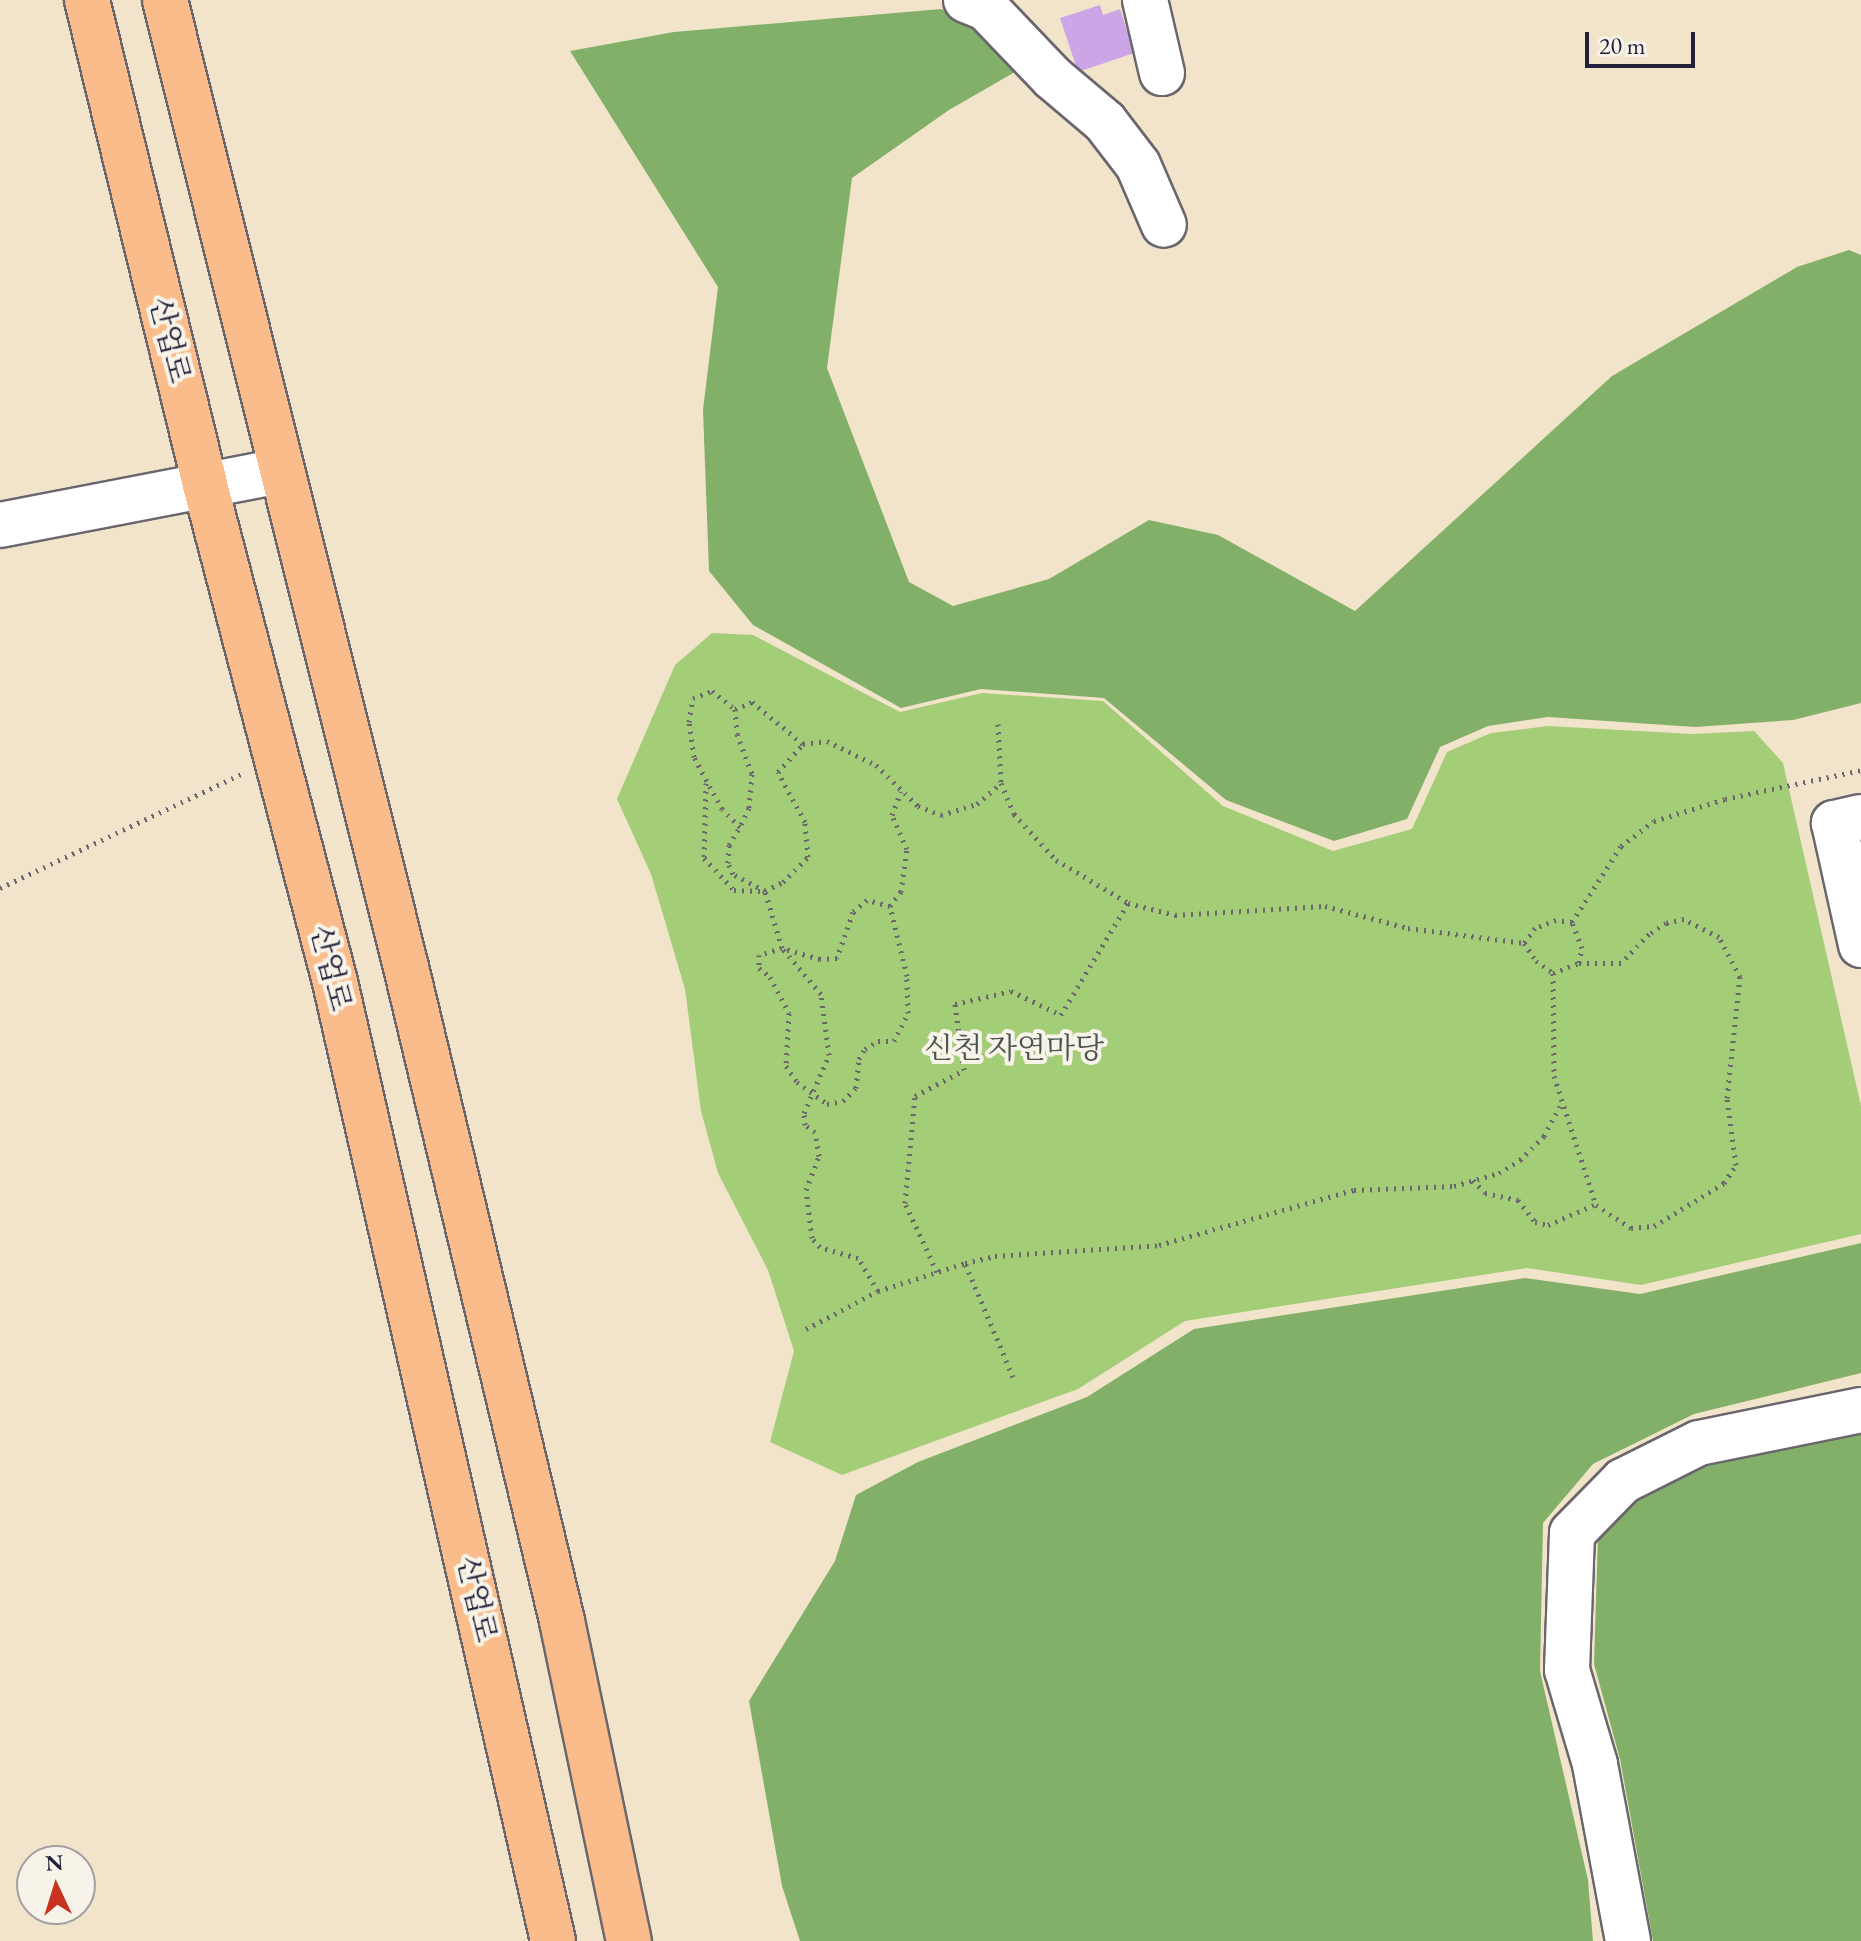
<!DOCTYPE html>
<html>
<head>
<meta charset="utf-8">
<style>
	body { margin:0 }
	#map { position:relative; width:1861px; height:1941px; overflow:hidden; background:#f1e4ca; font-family:"EB Garamond","Noto Serif KR",serif }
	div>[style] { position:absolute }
	.green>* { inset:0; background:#a4cd78 }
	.forest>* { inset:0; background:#83b068 }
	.building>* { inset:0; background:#cba5e6 }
	.path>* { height:5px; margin-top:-2.5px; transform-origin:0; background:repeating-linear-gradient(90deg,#6a666d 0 2px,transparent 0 8px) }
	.roads { filter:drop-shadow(2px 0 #6a666d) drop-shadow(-2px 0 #6a666d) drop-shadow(0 2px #6a666d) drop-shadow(0 -2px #6a666d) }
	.minor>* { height:44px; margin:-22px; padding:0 22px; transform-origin:22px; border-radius:22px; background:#fff }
	.major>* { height:44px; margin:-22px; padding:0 22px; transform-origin:22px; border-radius:22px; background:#f9bc8a }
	span { translate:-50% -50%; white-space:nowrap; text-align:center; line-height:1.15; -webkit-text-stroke:8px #f7f3e8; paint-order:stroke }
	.street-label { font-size:30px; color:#22223b }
	.park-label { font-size:30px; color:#49554d }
	.north { position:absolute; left:16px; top:1845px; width:80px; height:80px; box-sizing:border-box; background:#f7f3e8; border:2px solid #a29fa3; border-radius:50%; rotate:356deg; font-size:22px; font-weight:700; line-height:32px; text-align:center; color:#22223b }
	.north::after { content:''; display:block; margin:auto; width:28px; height:36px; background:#c8321e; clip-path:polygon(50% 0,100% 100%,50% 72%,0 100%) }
	.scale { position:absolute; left:1585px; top:32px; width:110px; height:36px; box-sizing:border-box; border:4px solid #22223b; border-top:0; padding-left:10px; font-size:24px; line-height:28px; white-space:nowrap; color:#22223b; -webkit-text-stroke:6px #f7f3e8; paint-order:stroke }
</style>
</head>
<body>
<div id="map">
	<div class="green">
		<div style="clip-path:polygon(712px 633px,753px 635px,900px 712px,982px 693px,1103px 701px,1223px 806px,1333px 851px,1412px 829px,1447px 752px,1491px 733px,1548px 726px,1693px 734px,1754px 731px,1783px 763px,1861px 1106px,1861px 1234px,1641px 1285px,1527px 1268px,1185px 1321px,1078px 1389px,842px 1475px,770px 1442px,794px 1351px,768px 1270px,718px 1173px,701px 1111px,685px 989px,651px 874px,617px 799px,675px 665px)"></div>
	</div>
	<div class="forest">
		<div style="clip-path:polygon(941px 9px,983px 24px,1022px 68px,949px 110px,852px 178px,827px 368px,909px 582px,953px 606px,1049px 579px,1149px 520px,1218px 535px,1355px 611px,1612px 376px,1797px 267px,1849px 250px,1861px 255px,1861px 703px,1793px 720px,1695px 727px,1548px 717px,1488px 726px,1440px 747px,1407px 819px,1334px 841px,1226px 800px,1104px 698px,981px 689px,901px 708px,753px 625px,709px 571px,703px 410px,718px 287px,570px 51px,674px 32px)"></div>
		<div style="clip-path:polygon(1861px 1243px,1861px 1373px,1694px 1414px,1593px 1464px,1543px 1523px,1540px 1671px,1588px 1880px,1593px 1941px,800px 1941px,782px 1886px,749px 1701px,835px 1561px,856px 1495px,918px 1462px,1087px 1397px,1194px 1329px,1525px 1278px,1640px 1294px)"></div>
		<div style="clip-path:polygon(1861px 1434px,1861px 1941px,1653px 1941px,1620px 1759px,1594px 1664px,1598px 1536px,1635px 1502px,1703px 1464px)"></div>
	</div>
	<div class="building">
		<div style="clip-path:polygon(1100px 5px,1103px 15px,1120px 9px,1127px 31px,1138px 27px,1146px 49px,1078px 72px,1060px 18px)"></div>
	</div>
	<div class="path">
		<div style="left:735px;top:709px;width:25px;rotate:85deg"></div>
		<div style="left:737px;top:734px;width:43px;rotate:69.4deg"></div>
		<div style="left:752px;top:774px;width:34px;rotate:95deg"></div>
		<div style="left:749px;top:808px;width:21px;rotate:115deg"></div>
		<div style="left:998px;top:724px;width:59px;rotate:87.1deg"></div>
		<div style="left:1001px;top:783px;width:34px;rotate:67deg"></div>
		<div style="left:1014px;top:814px;width:62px;rotate:47.6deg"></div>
		<div style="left:1056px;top:860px;width:84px;rotate:30.8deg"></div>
		<div style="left:1128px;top:903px;width:49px;rotate:14.3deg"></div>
		<div style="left:1175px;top:915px;width:150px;rotate:-3.4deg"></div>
		<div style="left:1325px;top:906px;width:86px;rotate:14.8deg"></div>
		<div style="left:1408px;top:928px;width:117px;rotate:7.4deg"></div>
		<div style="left:1524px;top:943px;width:22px;rotate:56deg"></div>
		<div style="left:1536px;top:961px;width:21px;rotate:35deg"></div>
		<div style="left:1553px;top:973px;width:28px;rotate:-21deg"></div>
		<div style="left:1579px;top:963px;width:15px;rotate:-79deg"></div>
		<div style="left:1582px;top:948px;width:28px;rotate:-111deg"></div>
		<div style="left:1572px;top:922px;width:16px;rotate:-173deg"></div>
		<div style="left:1556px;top:920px;width:22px;rotate:159deg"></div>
		<div style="left:1535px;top:928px;width:19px;rotate:126deg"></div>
		<div style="left:706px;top:783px;width:75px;rotate:91.5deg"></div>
		<div style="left:704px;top:858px;width:44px;rotate:46.8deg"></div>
		<div style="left:734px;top:890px;width:26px;rotate:2deg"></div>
		<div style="left:0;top:888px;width:267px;rotate:-25.3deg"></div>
		<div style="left:765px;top:891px;width:36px;rotate:-152deg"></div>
		<div style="left:733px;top:874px;width:12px;rotate:-114deg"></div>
		<div style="left:728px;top:863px;width:18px;rotate:-87deg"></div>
		<div style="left:729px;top:845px;width:21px;rotate:-59deg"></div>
		<div style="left:740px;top:827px;width:25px;rotate:-135deg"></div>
		<div style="left:722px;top:809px;width:59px;rotate:-118.3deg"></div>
		<div style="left:694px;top:757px;width:35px;rotate:-98deg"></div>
		<div style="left:689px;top:722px;width:24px;rotate:-81deg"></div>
		<div style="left:693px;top:698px;width:20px;rotate:-20deg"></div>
		<div style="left:712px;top:691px;width:29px;rotate:38deg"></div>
		<div style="left:735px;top:709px;width:18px;rotate:-22deg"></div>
		<div style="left:752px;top:702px;width:66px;rotate:39.5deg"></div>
		<div style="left:890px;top:906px;width:24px;rotate:-165deg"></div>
		<div style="left:867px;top:900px;width:18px;rotate:139deg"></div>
		<div style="left:853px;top:912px;width:49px;rotate:109.2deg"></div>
		<div style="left:837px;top:958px;width:17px;rotate:177deg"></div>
		<div style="left:820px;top:959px;width:40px;rotate:-164deg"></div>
		<div style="left:782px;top:948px;width:24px;rotate:163deg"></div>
		<div style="left:759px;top:955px;width:13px;rotate:90deg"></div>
		<div style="left:759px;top:968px;width:14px;rotate:39deg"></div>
		<div style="left:770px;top:977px;width:41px;rotate:62.2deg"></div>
		<div style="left:789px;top:1013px;width:53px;rotate:93.2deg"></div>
		<div style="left:786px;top:1066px;width:19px;rotate:55deg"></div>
		<div style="left:797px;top:1082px;width:37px;rotate:36deg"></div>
		<div style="left:827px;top:1104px;width:16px;rotate:-11deg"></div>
		<div style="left:843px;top:1101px;width:18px;rotate:-45deg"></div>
		<div style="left:856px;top:1088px;width:29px;rotate:-84deg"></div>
		<div style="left:859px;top:1059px;width:12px;rotate:-59deg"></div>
		<div style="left:865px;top:1049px;width:15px;rotate:-32deg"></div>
		<div style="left:878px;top:1041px;width:16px"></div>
		<div style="left:894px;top:1041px;width:31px;rotate:-63deg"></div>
		<div style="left:908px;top:1013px;width:37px;rotate:-92deg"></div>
		<div style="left:907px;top:976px;width:72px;rotate:-103.7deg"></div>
		<div style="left:890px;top:906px;width:18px;rotate:-52deg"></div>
		<div style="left:901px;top:892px;width:43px;rotate:-82.1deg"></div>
		<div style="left:907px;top:849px;width:37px;rotate:-114deg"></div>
		<div style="left:892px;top:815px;width:25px;rotate:-69deg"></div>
		<div style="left:1572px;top:922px;width:90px;rotate:-57.2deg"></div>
		<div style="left:1621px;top:846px;width:41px;rotate:-37.1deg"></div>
		<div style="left:1654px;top:821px;width:74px;rotate:-17.2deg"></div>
		<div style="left:1725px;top:799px;width:139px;rotate:-12deg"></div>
		<div style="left:1553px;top:973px;width:103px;rotate:89.4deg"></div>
		<div style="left:1554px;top:1076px;width:136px;rotate:72deg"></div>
		<div style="left:1596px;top:1205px;width:42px;rotate:33.3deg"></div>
		<div style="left:1631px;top:1228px;width:23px;rotate:-5deg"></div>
		<div style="left:1654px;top:1226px;width:82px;rotate:-31.6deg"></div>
		<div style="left:1724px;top:1183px;width:22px;rotate:-56deg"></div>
		<div style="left:1736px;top:1165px;width:68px;rotate:-97.7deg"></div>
		<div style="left:1727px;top:1098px;width:122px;rotate:-83.9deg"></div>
		<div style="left:1740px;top:977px;width:45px;rotate:-117.7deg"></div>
		<div style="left:1719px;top:937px;width:39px;rotate:-153deg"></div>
		<div style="left:1684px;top:919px;width:18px;rotate:167deg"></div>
		<div style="left:1666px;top:923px;width:20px;rotate:147deg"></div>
		<div style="left:1649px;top:934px;width:40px;rotate:134deg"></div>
		<div style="left:1621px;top:963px;width:42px;rotate:180deg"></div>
		<div style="left:1473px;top:1180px;width:18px;rotate:47deg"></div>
		<div style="left:1485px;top:1193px;width:34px;rotate:12deg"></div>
		<div style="left:1518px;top:1200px;width:28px;rotate:52deg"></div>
		<div style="left:1535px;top:1222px;width:13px;rotate:13deg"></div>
		<div style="left:1548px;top:1225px;width:52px;rotate:-23.6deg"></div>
		<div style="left:937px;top:1272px;width:76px;rotate:-114.9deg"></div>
		<div style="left:905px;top:1203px;width:107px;rotate:-84.7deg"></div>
		<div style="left:915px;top:1096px;width:55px;rotate:-28deg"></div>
		<div style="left:964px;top:1070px;width:67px;rotate:-97.8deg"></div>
		<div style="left:955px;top:1004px;width:57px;rotate:-13.1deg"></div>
		<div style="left:1011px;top:991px;width:55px;rotate:25.6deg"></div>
		<div style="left:1061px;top:1015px;width:131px;rotate:-59.1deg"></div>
		<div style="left:878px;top:1291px;width:39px;rotate:-121deg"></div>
		<div style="left:858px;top:1258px;width:40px;rotate:-164deg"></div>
		<div style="left:820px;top:1247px;width:12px;rotate:-132deg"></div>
		<div style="left:812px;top:1238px;width:48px;rotate:-97.1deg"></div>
		<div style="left:806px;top:1190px;width:36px;rotate:-69deg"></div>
		<div style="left:819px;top:1156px;width:24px;rotate:-99deg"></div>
		<div style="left:815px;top:1132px;width:12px;rotate:-145deg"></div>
		<div style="left:805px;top:1125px;width:12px;rotate:-95deg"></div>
		<div style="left:804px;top:1113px;width:63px;rotate:-66.7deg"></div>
		<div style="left:829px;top:1055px;width:62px;rotate:-97.5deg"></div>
		<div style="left:821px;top:994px;width:60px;rotate:-130.3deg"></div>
		<div style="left:782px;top:948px;width:59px;rotate:-106.6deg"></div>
		<div style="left:765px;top:891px;width:20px;rotate:-27deg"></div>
		<div style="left:783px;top:882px;width:35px;rotate:-45deg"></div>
		<div style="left:808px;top:857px;width:35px;rotate:-95deg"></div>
		<div style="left:805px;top:822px;width:57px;rotate:-118.4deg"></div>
		<div style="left:778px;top:772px;width:38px;rotate:-48deg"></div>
		<div style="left:803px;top:744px;width:24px;rotate:-7deg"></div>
		<div style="left:827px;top:741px;width:55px;rotate:26.1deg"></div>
		<div style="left:876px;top:765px;width:59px;rotate:44.3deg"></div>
		<div style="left:918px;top:806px;width:25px;rotate:21deg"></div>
		<div style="left:941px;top:815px;width:38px;rotate:-17deg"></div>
		<div style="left:977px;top:804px;width:32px;rotate:-41deg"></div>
		<div style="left:806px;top:1329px;width:81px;rotate:-27.8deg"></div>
		<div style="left:878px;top:1291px;width:91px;rotate:-17.8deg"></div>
		<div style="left:1013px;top:1377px;width:124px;rotate:-112.8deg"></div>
		<div style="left:965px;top:1263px;width:31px;rotate:-13deg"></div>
		<div style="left:995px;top:1256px;width:164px;rotate:-3.8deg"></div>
		<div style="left:1159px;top:1245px;width:203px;rotate:-15.8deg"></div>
		<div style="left:1354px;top:1190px;width:100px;rotate:-2.3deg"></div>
		<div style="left:1454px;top:1186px;width:47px;rotate:-16.1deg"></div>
		<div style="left:1499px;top:1173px;width:25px;rotate:-32deg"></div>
		<div style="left:1520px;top:1160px;width:34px;rotate:-45deg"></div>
		<div style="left:1544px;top:1136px;width:34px;rotate:-62deg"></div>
	</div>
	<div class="roads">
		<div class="minor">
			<div style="left:966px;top:0;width:22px;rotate:22deg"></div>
			<div style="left:986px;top:8px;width:97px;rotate:46.3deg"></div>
			<div style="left:1053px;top:78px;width:68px;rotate:40.2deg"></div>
			<div style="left:1105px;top:122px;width:54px;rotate:52.5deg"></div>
			<div style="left:1138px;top:165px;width:65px;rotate:66.6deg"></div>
			<div style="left:1145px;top:0;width:75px;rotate:76.9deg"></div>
			<div style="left:0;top:525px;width:285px;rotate:-10.9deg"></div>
			<div style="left:1861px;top:817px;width:28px;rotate:167deg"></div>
			<div style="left:1834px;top:823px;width:125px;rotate:77.5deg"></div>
			<div style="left:1628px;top:1941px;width:180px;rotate:-100.6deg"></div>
			<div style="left:1595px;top:1764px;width:98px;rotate:-106.6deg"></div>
			<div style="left:1567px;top:1670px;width:137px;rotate:-87.9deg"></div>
			<div style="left:1572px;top:1533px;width:73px;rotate:-45.6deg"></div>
			<div style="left:1623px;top:1481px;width:85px;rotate:-26.6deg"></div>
			<div style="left:1699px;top:1443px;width:165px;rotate:-11.5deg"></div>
		</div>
		<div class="major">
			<div style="left:87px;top:0;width:499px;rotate:76.3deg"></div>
			<div style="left:205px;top:485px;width:514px;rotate:75.34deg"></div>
			<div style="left:335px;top:982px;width:983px;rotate:77.19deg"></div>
			<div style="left:165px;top:0;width:997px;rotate:76.01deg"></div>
			<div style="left:406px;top:967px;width:672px;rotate:76.58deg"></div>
			<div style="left:562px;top:1621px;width:327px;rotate:78.2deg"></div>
		</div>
	</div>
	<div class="street-label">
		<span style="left:170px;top:340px;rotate:76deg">산업로</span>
		<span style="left:331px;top:968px;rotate:76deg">산업로</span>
		<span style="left:477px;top:1599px;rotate:77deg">산업로</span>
	</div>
	<div class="park-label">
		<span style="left:1014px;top:1048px">신천 자연마당</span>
	</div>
	<div class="north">N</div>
	<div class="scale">20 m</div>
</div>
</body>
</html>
